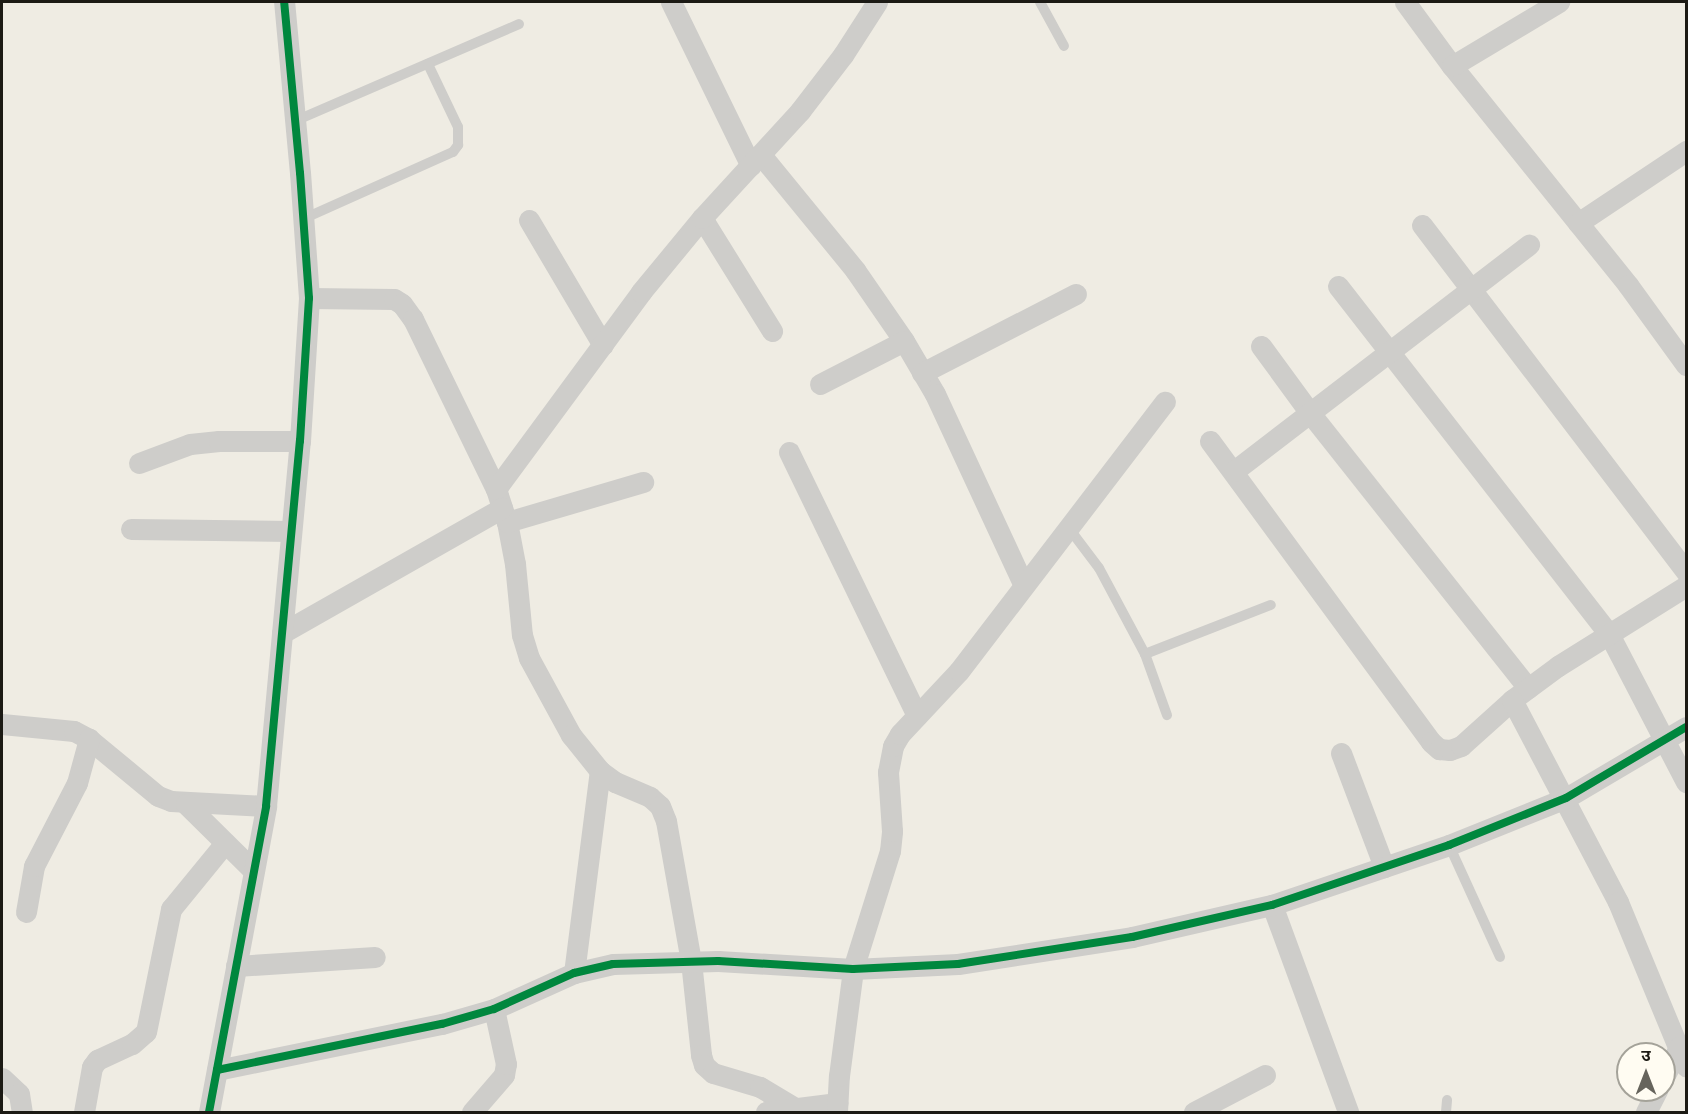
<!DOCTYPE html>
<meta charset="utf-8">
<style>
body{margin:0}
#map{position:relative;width:1688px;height:1114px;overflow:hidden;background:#efece3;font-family:Jost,"Noto Sans Devanagari",sans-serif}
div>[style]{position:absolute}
.service>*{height:10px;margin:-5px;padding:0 5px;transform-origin:5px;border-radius:5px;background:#cecdca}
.minor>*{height:21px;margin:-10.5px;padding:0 10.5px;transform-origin:10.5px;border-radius:10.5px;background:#cecdca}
.cycleway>*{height:8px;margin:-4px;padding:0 4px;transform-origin:4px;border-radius:4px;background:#00873e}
span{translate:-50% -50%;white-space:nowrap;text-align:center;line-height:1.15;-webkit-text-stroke:6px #fffcf2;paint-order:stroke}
.frame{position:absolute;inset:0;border:3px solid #1c1a14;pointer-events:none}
.north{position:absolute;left:1616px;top:1042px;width:60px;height:60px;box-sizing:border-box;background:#fffcf2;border:2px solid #a4a299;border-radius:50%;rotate:0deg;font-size:16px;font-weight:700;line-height:24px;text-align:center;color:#1c1a14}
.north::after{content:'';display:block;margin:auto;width:21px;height:27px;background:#66645c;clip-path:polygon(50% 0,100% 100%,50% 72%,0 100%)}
</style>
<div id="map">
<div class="service">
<div style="left:1040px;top:2px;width:50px;rotate:61.4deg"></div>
<div style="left:295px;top:121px;width:244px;rotate:-23.4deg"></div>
<div style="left:303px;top:219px;width:164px;rotate:-24.1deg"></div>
<div style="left:453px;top:152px;width:9px;rotate:-54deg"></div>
<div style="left:458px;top:145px;width:18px;rotate:-90deg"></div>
<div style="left:458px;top:127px;width:70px;rotate:-115.5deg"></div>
<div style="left:1068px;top:527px;width:51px;rotate:52.9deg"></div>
<div style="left:1099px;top:568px;width:98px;rotate:61.9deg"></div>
<div style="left:1145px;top:654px;width:65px;rotate:70.2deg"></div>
<div style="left:1145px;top:654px;width:135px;rotate:-21.3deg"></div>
<div style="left:1449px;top:845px;width:123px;rotate:65.5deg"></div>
<div style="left:1446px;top:1112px;width:12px;rotate:-85deg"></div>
</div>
<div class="minor">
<div style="left:671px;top:2px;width:182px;rotate:64deg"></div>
<div style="left:1405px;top:2px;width:79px;rotate:53.7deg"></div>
<div style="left:1452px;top:66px;width:281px;rotate:51.2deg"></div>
<div style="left:1628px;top:285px;width:99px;rotate:54.1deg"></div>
<div style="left:1452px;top:66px;width:125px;rotate:-30.9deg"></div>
<div style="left:761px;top:155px;width:149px;rotate:50.7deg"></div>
<div style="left:855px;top:270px;width:86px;rotate:55.4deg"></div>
<div style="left:904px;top:341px;width:61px;rotate:59.7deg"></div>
<div style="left:935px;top:394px;width:209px;rotate:65.1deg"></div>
<div style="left:702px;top:218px;width:133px;rotate:58.2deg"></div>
<div style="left:529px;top:220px;width:145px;rotate:59.4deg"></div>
<div style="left:1578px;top:223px;width:130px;rotate:-33.7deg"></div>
<div style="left:1422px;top:225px;width:436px;rotate:52.7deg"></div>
<div style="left:1338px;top:286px;width:441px;rotate:52.1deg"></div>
<div style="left:1609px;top:634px;width:167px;rotate:62.5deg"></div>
<div style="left:309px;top:298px;width:85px;rotate:0.7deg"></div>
<div style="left:394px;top:299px;width:9px;rotate:32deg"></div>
<div style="left:402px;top:304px;width:19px;rotate:54deg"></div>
<div style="left:413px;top:319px;width:189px;rotate:64deg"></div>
<div style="left:496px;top:489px;width:35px;rotate:72deg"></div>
<div style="left:507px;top:522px;width:43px;rotate:79.2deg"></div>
<div style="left:515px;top:564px;width:71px;rotate:84.4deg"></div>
<div style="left:522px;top:635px;width:24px;rotate:73deg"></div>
<div style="left:529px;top:658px;width:88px;rotate:61.4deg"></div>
<div style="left:571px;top:735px;width:46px;rotate:51.1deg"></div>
<div style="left:600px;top:771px;width:19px;rotate:36deg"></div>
<div style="left:615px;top:782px;width:38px;rotate:23deg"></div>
<div style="left:650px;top:797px;width:13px;rotate:42deg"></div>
<div style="left:660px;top:806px;width:16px;rotate:68deg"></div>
<div style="left:666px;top:821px;width:142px;rotate:79.9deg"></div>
<div style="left:691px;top:961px;width:95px;rotate:83.9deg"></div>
<div style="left:701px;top:1055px;width:10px;rotate:73deg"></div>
<div style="left:704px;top:1065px;width:12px;rotate:42deg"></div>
<div style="left:713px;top:1073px;width:49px;rotate:16.6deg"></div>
<div style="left:760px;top:1087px;width:39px;rotate:31deg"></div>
<div style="left:1261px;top:346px;width:83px;rotate:53.8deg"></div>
<div style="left:1310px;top:413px;width:351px;rotate:51.6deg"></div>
<div style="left:922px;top:373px;width:173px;rotate:-27.2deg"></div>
<div style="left:820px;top:384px;width:94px;rotate:-27.1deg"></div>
<div style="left:1210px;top:441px;width:373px;rotate:53.7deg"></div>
<div style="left:1431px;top:742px;width:11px;rotate:41deg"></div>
<div style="left:1439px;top:749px;width:11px;rotate:5deg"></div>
<div style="left:1450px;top:750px;width:12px;rotate:-20deg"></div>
<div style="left:1461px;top:746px;width:69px;rotate:-42deg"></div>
<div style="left:1512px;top:700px;width:57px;rotate:-36.5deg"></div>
<div style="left:1558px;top:666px;width:151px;rotate:-32deg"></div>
<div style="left:789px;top:452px;width:293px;rotate:64.1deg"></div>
<div style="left:139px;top:463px;width:54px;rotate:-20.4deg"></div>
<div style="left:190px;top:444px;width:29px;rotate:-6deg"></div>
<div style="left:219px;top:441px;width:81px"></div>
<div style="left:1234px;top:471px;width:372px;rotate:-37.5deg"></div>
<div style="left:496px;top:489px;width:245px;rotate:-53.6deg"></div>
<div style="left:641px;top:292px;width:96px;rotate:-50.5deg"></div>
<div style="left:702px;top:218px;width:145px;rotate:-47.5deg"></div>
<div style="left:800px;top:111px;width:71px;rotate:-52.5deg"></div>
<div style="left:843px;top:55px;width:63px;rotate:-57.3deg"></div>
<div style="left:507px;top:522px;width:142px;rotate:-16.4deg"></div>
<div style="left:131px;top:529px;width:160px;rotate:0.7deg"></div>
<div style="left:282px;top:633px;width:253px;rotate:-29.6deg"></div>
<div style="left:1512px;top:700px;width:228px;rotate:62.3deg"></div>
<div style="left:1618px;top:902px;width:178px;rotate:67.5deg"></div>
<div style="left:2px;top:724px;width:72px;rotate:5.6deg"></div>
<div style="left:74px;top:731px;width:17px;rotate:28deg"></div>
<div style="left:89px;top:739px;width:89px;rotate:39.6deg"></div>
<div style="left:158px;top:796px;width:14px;rotate:21deg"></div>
<div style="left:171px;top:801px;width:95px;rotate:3deg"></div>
<div style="left:1341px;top:753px;width:122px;rotate:69.3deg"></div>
<div style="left:186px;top:804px;width:95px;rotate:44.6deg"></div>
<div style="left:1272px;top:905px;width:221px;rotate:69.8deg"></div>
<div style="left:26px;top:912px;width:47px;rotate:-80.1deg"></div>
<div style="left:34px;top:866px;width:93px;rotate:-62.6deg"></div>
<div style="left:77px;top:783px;width:46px;rotate:-74.7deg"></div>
<div style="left:236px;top:966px;width:139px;rotate:-3.7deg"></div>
<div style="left:574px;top:973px;width:204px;rotate:-82.7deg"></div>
<div style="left:217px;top:1070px;width:230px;rotate:-11.6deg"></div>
<div style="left:442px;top:1024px;width:54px;rotate:-16.1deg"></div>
<div style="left:494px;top:1009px;width:88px;rotate:-24.2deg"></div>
<div style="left:574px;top:973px;width:40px;rotate:-13deg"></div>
<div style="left:613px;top:964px;width:105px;rotate:-1.6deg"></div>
<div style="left:718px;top:961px;width:135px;rotate:3.4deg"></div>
<div style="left:853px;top:969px;width:105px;rotate:-2.7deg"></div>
<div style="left:958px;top:964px;width:176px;rotate:-8.8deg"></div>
<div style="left:1132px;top:937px;width:144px;rotate:-12.9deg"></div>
<div style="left:1272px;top:905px;width:187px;rotate:-18.7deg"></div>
<div style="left:1449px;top:845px;width:126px;rotate:-21.9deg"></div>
<div style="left:1566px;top:798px;width:139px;rotate:-30.6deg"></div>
<div style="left:1664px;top:1077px;width:34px;rotate:-63deg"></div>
<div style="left:2px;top:1078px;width:23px;rotate:43deg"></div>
<div style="left:19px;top:1094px;width:18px;rotate:81deg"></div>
<div style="left:84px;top:1112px;width:46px;rotate:-79.9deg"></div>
<div style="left:92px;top:1067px;width:9px;rotate:-54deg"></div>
<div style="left:97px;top:1060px;width:38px;rotate:-25deg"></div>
<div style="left:132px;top:1044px;width:18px;rotate:-41deg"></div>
<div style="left:146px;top:1032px;width:126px;rotate:-78.5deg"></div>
<div style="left:171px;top:909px;width:85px;rotate:-50.7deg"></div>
<div style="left:209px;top:1112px;width:311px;rotate:-79.4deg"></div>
<div style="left:266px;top:806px;width:367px;rotate:-84.7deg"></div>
<div style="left:300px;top:441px;width:143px;rotate:-86.4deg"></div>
<div style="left:309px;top:298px;width:125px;rotate:-94.1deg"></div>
<div style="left:300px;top:173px;width:172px;rotate:-95.3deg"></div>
<div style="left:472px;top:1112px;width:49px;rotate:-49.1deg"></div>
<div style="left:504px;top:1075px;width:11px;rotate:-80deg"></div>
<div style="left:506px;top:1064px;width:56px;rotate:-102.3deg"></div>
<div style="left:766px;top:1112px;width:72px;rotate:-7.2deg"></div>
<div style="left:837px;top:1112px;width:36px;rotate:-87deg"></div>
<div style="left:839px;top:1076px;width:108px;rotate:-82.5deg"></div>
<div style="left:853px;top:969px;width:124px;rotate:-72.6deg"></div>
<div style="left:890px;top:851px;width:20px;rotate:-84deg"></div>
<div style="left:892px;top:831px;width:59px;rotate:-93.9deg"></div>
<div style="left:888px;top:772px;width:26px;rotate:-79deg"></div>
<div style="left:893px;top:746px;width:14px;rotate:-60deg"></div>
<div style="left:900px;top:734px;width:86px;rotate:-46.9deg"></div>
<div style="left:959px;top:671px;width:339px;rotate:-52.6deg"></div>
<div style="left:1194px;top:1112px;width:80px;rotate:-27.5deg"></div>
<div style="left:1646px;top:1112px;width:25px;rotate:-63deg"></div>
</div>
<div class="cycleway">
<div style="left:217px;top:1070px;width:230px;rotate:-11.6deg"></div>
<div style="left:442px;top:1024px;width:54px;rotate:-16.1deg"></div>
<div style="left:494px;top:1009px;width:88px;rotate:-24.2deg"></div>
<div style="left:574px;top:973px;width:40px;rotate:-13deg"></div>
<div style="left:613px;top:964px;width:105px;rotate:-1.6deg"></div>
<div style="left:718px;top:961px;width:135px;rotate:3.4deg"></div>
<div style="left:853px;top:969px;width:105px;rotate:-2.7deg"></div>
<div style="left:958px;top:964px;width:176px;rotate:-8.8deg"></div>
<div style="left:1132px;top:937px;width:144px;rotate:-12.9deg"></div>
<div style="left:1272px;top:905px;width:187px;rotate:-18.7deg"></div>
<div style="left:1449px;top:845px;width:126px;rotate:-21.9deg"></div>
<div style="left:1566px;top:798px;width:139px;rotate:-30.6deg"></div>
<div style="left:209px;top:1112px;width:311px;rotate:-79.4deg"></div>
<div style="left:266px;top:806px;width:367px;rotate:-84.7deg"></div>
<div style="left:300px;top:441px;width:143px;rotate:-86.4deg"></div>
<div style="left:309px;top:298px;width:125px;rotate:-94.1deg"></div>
<div style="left:300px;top:173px;width:172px;rotate:-95.3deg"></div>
</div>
<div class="frame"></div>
<div class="north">उ</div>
</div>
